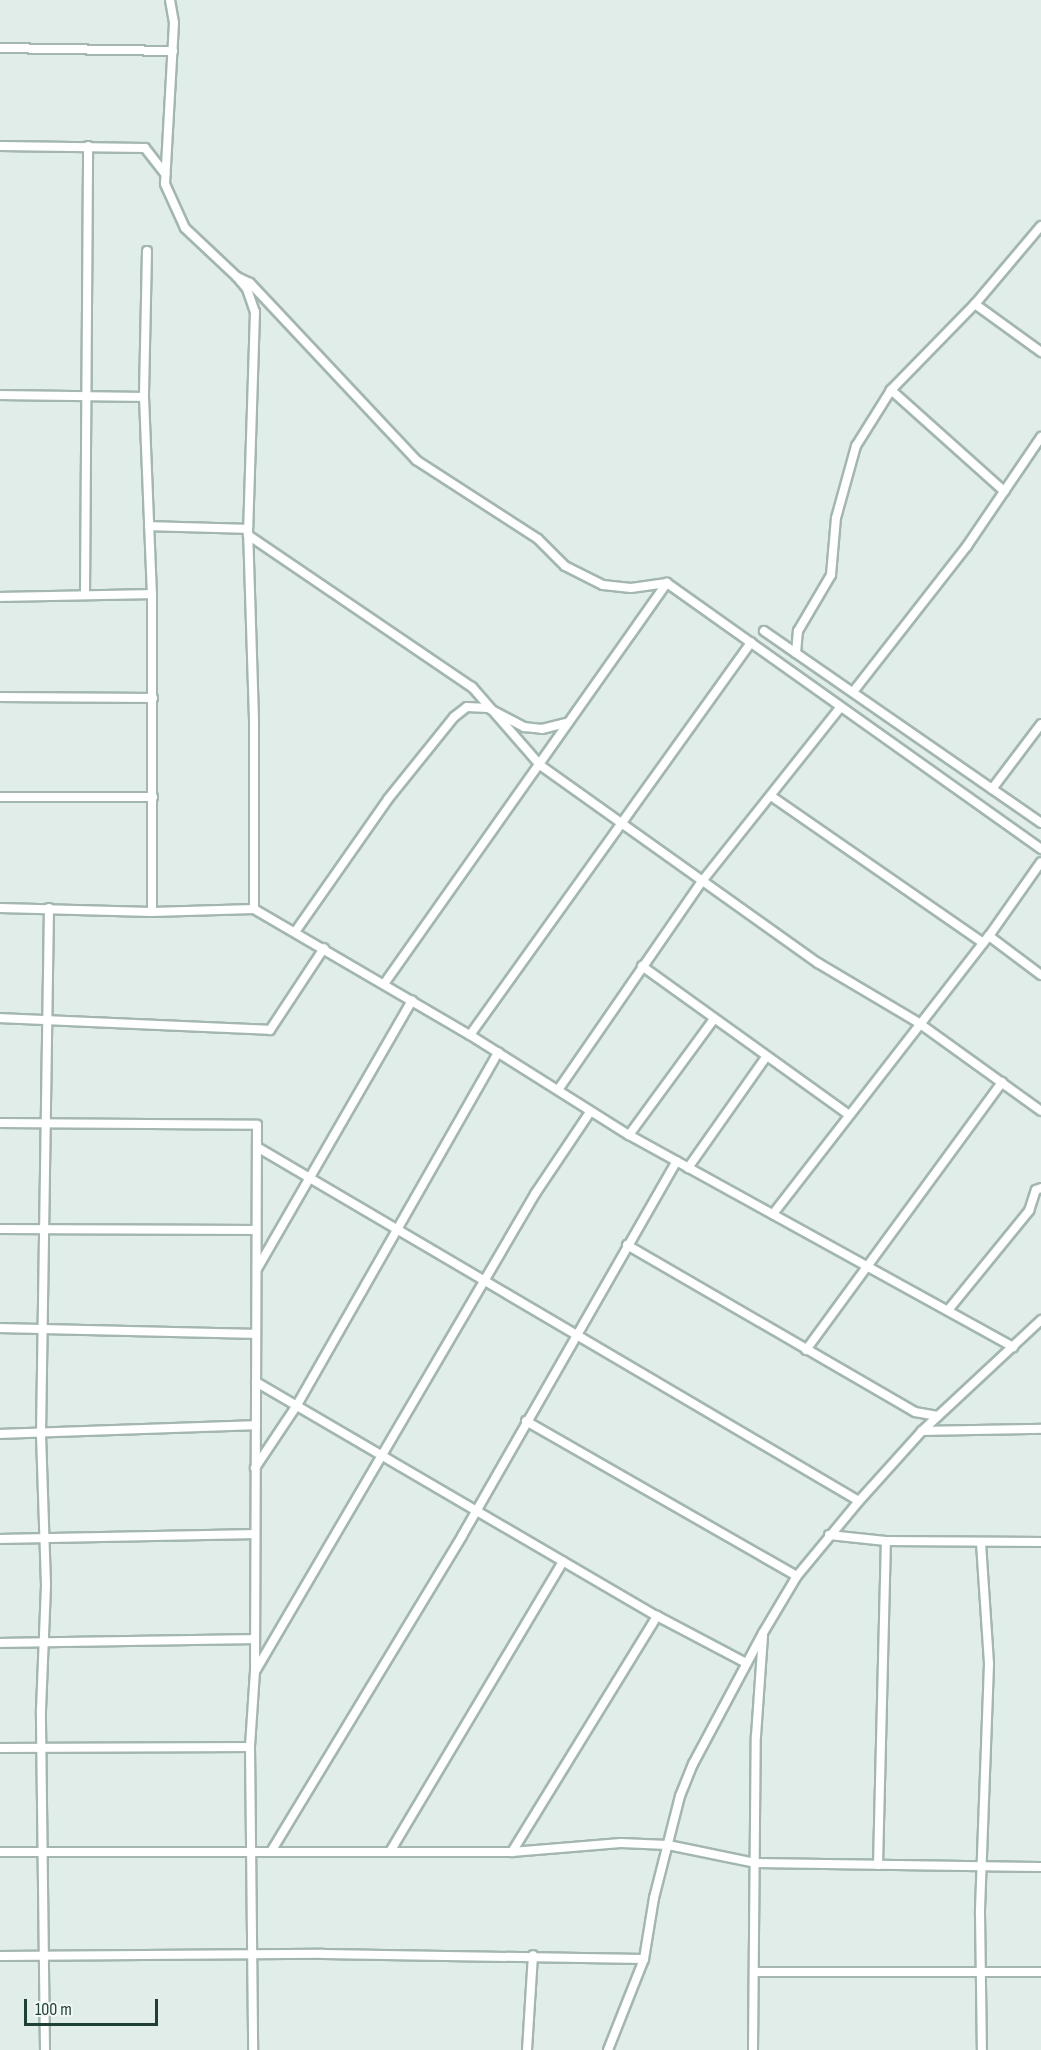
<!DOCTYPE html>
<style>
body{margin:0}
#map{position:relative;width:1041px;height:2050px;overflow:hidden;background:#e1ede8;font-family:"Sofia Sans Condensed",sans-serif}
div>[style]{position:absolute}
.roads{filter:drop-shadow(2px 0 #a3b6af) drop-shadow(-2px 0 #a3b6af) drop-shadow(0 2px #a3b6af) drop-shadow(0 -2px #a3b6af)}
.minor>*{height:8px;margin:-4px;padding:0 4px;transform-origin:4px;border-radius:4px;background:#fff}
span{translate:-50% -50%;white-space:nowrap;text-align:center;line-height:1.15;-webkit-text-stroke:6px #f2f9f5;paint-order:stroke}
.scale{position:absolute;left:24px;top:1999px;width:134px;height:27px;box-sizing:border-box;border:3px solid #1f4037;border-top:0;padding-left:8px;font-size:18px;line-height:21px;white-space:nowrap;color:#1f4037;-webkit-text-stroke:4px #f2f9f5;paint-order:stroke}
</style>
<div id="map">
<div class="roads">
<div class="minor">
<div style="left:170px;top:0;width:23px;rotate:80deg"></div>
<div style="left:174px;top:23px;width:161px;rotate:93.2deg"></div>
<div style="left:165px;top:184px;width:48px;rotate:65.6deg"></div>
<div style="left:185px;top:228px;width:71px;rotate:43.3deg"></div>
<div style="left:237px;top:277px;width:16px;rotate:50deg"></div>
<div style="left:247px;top:289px;width:24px;rotate:71deg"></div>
<div style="left:255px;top:312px;width:217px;rotate:91.8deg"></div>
<div style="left:248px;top:529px;width:193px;rotate:88.2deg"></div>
<div style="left:254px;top:722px;width:187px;rotate:90deg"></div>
<div style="left:0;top:48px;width:173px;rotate:1deg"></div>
<div style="left:0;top:146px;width:145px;rotate:0.8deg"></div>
<div style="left:145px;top:148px;width:33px;rotate:52deg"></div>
<div style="left:147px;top:251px;width:146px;rotate:91.2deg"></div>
<div style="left:144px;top:397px;width:197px;rotate:87.7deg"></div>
<div style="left:152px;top:594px;width:318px;rotate:90deg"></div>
<div style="left:237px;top:277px;width:14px;rotate:25deg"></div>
<div style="left:250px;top:283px;width:243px;rotate:46.8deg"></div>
<div style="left:416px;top:460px;width:145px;rotate:32.9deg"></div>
<div style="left:538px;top:539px;width:38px;rotate:45deg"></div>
<div style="left:565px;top:566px;width:42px;rotate:26.6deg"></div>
<div style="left:603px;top:585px;width:28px;rotate:6deg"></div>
<div style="left:631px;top:588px;width:36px;rotate:-8deg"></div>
<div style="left:667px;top:583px;width:459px;rotate:35.4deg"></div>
<div style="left:975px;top:304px;width:82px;rotate:36deg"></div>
<div style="left:891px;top:390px;width:152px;rotate:41.8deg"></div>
<div style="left:0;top:395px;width:144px;rotate:0.8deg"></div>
<div style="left:149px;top:526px;width:99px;rotate:1.7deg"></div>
<div style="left:248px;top:535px;width:271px;rotate:34.2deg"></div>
<div style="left:472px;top:687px;width:103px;rotate:48.9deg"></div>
<div style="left:540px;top:765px;width:341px;rotate:35.5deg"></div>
<div style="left:818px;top:963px;width:117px;rotate:30.7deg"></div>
<div style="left:919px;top:1023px;width:150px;rotate:35.8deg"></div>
<div style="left:85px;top:594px;width:448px;rotate:-89.6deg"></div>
<div style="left:0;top:597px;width:152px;rotate:-1.1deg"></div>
<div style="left:764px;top:631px;width:337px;rotate:34.7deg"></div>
<div style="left:796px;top:653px;width:22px;rotate:-85deg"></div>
<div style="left:798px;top:631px;width:65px;rotate:-59.5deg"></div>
<div style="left:831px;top:575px;width:57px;rotate:-85deg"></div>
<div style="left:836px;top:518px;width:75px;rotate:-74.5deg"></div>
<div style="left:856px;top:446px;width:66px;rotate:-58deg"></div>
<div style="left:891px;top:390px;width:120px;rotate:-45.7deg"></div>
<div style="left:975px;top:304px;width:102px;rotate:-49.8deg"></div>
<div style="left:853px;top:692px;width:185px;rotate:-52deg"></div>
<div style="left:967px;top:546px;width:132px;rotate:-55.8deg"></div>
<div style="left:0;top:697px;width:153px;rotate:0.4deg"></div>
<div style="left:992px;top:789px;width:81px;rotate:-53deg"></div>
<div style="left:771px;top:796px;width:258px;rotate:34.7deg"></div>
<div style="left:0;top:797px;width:153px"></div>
<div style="left:0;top:908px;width:152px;rotate:1.5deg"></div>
<div style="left:152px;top:912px;width:102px;rotate:-1.7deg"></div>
<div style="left:254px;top:909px;width:250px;rotate:30.3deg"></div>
<div style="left:470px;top:1035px;width:188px;rotate:32.2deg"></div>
<div style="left:629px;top:1135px;width:439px;rotate:28.9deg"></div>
<div style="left:295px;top:932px;width:162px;rotate:-55deg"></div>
<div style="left:388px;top:799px;width:105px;rotate:-51.2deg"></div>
<div style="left:454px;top:717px;width:16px;rotate:-38deg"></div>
<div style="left:467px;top:707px;width:21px;rotate:3deg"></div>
<div style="left:488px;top:708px;width:41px;rotate:27.8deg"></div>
<div style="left:524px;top:727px;width:18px;rotate:6deg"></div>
<div style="left:542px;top:729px;width:25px;rotate:-14deg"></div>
<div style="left:989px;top:936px;width:65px;rotate:36.9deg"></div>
<div style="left:642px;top:966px;width:255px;rotate:35.7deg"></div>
<div style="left:384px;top:984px;width:491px;rotate:-54.8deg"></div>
<div style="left:0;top:1018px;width:270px;rotate:2.5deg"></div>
<div style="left:270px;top:1030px;width:98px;rotate:-56.6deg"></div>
<div style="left:470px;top:1035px;width:483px;rotate:-54.4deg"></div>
<div style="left:558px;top:1090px;width:255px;rotate:-55.4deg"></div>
<div style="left:703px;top:880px;width:220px;rotate:-51.5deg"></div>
<div style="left:0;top:1123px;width:257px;rotate:0.4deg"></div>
<div style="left:257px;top:1125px;width:546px;rotate:90.21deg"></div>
<div style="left:255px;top:1671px;width:76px;rotate:93.8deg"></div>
<div style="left:250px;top:1747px;width:303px;rotate:89.4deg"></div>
<div style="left:629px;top:1135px;width:144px;rotate:-53.8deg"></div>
<div style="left:257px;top:1147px;width:698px;rotate:30.46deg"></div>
<div style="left:688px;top:1168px;width:136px;rotate:-54.9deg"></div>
<div style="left:773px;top:1214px;width:352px;rotate:-52.2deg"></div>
<div style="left:989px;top:936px;width:90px;rotate:-54.9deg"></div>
<div style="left:0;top:1229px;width:256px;rotate:0.2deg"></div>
<div style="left:627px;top:1245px;width:333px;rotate:30.1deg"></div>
<div style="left:915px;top:1412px;width:23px;rotate:10deg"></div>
<div style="left:257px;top:1269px;width:310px;rotate:-60deg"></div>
<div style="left:949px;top:1309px;width:127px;rotate:-50.8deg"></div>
<div style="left:1029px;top:1211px;width:22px;rotate:-72deg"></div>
<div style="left:1036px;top:1190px;width:5px;rotate:-22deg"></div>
<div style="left:0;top:1328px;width:256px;rotate:1.3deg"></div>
<div style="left:806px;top:1350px;width:332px;rotate:-53.8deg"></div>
<div style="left:256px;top:1382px;width:464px;rotate:30.3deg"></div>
<div style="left:657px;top:1616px;width:101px;rotate:27.8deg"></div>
<div style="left:526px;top:1421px;width:312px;rotate:29.8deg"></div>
<div style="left:922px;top:1431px;width:119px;rotate:-1deg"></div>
<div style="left:0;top:1434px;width:256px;rotate:-2deg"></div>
<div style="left:255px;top:1468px;width:76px;rotate:-56.3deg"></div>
<div style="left:297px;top:1405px;width:406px;rotate:-60.3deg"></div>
<div style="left:829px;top:1535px;width:57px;rotate:6deg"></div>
<div style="left:886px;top:1541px;width:155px;rotate:0.4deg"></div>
<div style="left:0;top:1539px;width:254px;rotate:-1.1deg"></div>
<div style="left:981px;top:1543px;width:121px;rotate:86.2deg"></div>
<div style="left:989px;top:1664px;width:249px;rotate:92.1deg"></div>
<div style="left:980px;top:1913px;width:137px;rotate:89.2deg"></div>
<div style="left:0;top:1643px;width:255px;rotate:-0.9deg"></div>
<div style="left:256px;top:1670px;width:552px;rotate:-59.62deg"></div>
<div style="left:535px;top:1194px;width:99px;rotate:-56.1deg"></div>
<div style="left:0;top:1748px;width:250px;rotate:-0.2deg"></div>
<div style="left:272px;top:1850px;width:367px;rotate:-58.8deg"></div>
<div style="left:462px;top:1536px;width:432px;rotate:-60.2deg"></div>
<div style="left:391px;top:1850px;width:336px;rotate:-59.2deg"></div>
<div style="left:0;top:1852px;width:512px"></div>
<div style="left:512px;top:1852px;width:109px;rotate:-4.7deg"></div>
<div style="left:621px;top:1843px;width:47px;rotate:2.4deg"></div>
<div style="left:668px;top:1845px;width:90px;rotate:11.6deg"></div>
<div style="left:756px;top:1863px;width:285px;rotate:0.8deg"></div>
<div style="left:512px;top:1852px;width:277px;rotate:-58.4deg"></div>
<div style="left:878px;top:1865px;width:324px;rotate:-88.6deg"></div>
<div style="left:0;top:1956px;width:323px;rotate:-0.4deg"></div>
<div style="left:323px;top:1954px;width:321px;rotate:0.9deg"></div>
<div style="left:755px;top:1972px;width:286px"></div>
<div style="left:45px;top:2050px;width:340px;rotate:-90.7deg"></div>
<div style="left:41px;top:1710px;width:125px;rotate:-87.7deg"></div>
<div style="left:46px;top:1585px;width:151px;rotate:-91.9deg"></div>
<div style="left:41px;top:1434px;width:526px;rotate:-89.13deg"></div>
<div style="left:527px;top:2050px;width:95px;rotate:-86.4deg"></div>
<div style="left:608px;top:2050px;width:98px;rotate:-68.4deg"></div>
<div style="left:644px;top:1959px;width:62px;rotate:-80.7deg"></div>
<div style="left:654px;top:1898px;width:105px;rotate:-75.7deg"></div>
<div style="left:680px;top:1796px;width:35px;rotate:-68deg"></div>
<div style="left:693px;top:1764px;width:149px;rotate:-61.9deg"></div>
<div style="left:763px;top:1633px;width:66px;rotate:-59.2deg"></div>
<div style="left:797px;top:1576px;width:97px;rotate:-50.4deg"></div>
<div style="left:859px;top:1501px;width:94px;rotate:-48deg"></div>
<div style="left:922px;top:1431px;width:163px;rotate:-43deg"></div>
<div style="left:753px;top:2050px;width:314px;rotate:-89.5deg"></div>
<div style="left:756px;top:1736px;width:101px;rotate:-86deg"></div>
</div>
</div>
<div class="scale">100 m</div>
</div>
